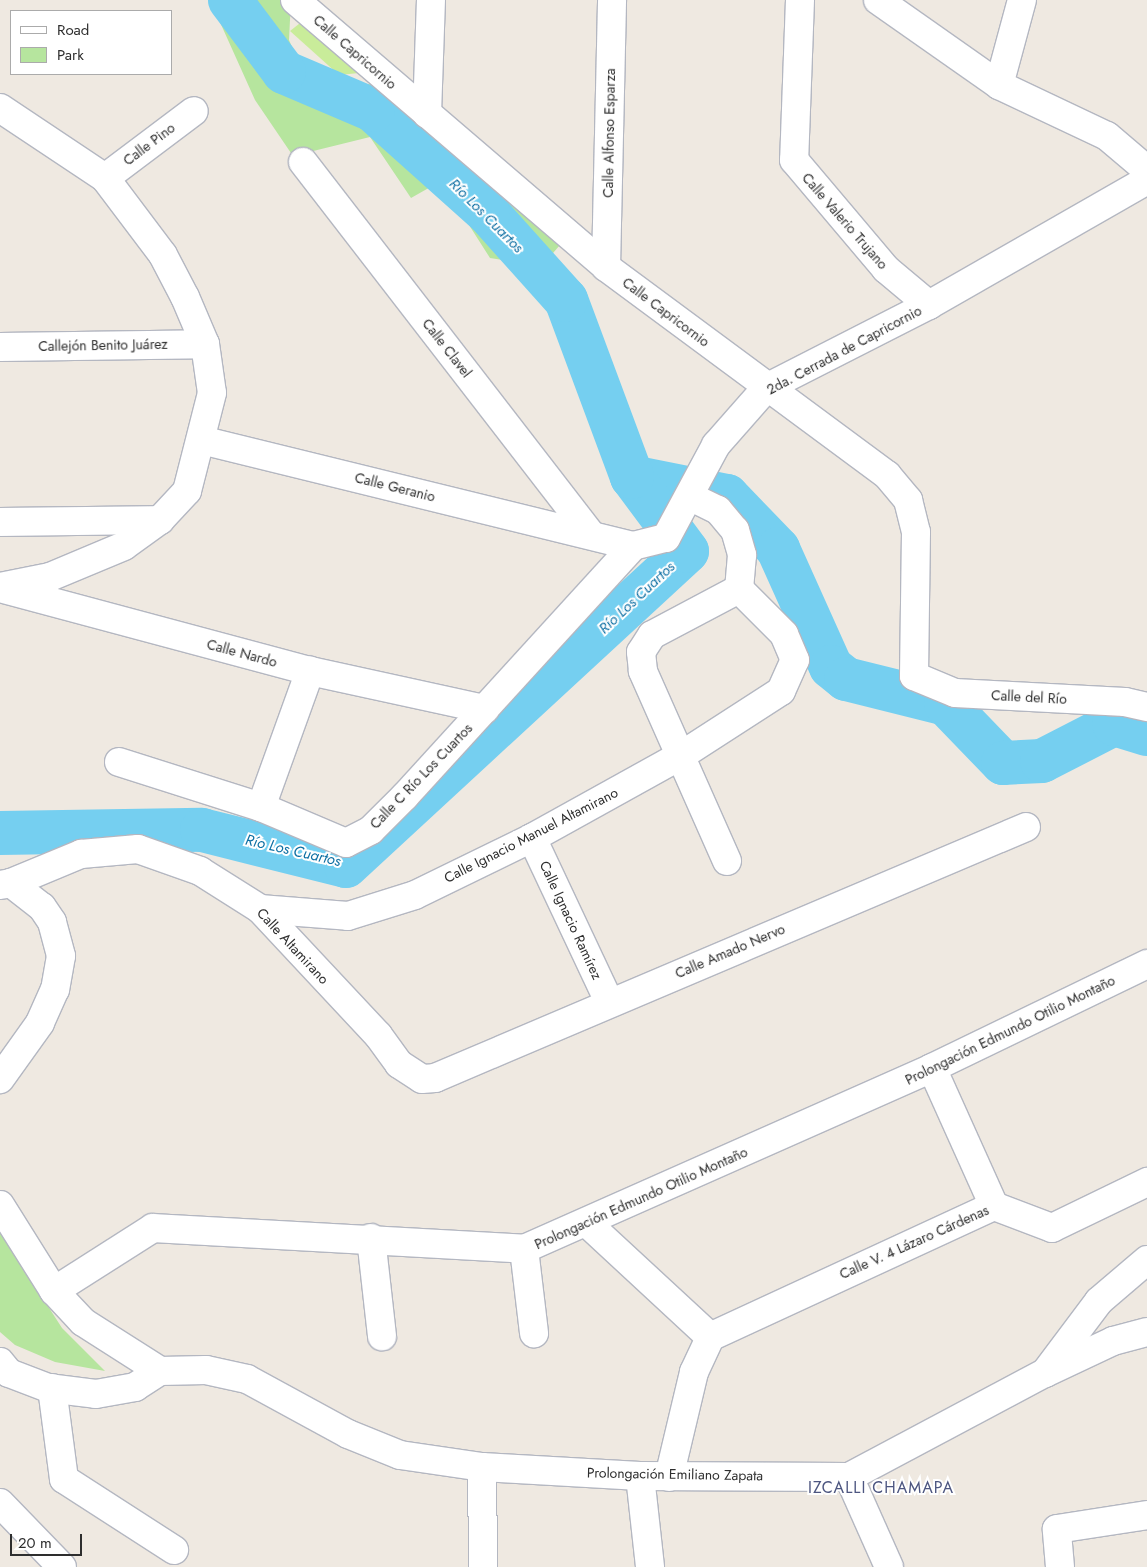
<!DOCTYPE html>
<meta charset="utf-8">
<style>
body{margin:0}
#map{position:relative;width:1147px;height:1567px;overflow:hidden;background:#efe9e1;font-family:Jost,sans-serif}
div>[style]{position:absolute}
.green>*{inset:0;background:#b6e59e}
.pitch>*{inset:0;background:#c9ec9a}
.river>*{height:44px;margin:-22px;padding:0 22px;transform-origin:22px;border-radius:22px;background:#75cff0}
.roads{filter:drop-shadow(1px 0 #b4b7c1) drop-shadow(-1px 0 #b4b7c1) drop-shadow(0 1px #b4b7c1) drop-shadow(0 -1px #b4b7c1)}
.street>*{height:28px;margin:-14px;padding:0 14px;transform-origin:14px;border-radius:14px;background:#fff}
.secondary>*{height:28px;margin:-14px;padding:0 14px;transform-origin:14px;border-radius:14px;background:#fff}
span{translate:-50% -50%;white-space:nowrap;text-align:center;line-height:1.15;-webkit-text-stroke:4px #fff;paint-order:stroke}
.street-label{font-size:14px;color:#2e2e2e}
.water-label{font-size:15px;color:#0d6fa3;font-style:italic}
.quarter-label{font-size:16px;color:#4d5680;letter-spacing:1px}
.legend{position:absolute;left:10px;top:10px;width:162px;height:65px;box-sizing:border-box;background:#fff;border:1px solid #ababab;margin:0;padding:6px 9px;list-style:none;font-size:15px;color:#2e2e2e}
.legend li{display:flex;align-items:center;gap:10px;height:25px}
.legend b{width:25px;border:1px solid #ababab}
.scale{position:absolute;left:10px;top:1534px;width:72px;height:22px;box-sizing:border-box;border:2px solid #2e2e2e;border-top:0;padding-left:6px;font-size:15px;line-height:18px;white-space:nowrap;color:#2e2e2e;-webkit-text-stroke:4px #fff;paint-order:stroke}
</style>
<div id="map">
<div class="green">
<div style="clip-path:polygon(210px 0,291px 0,289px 40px,297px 59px,312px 71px,326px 79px,384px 86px,566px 238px,528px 282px,509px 261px,490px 258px,441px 181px,411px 198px,370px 137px,293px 156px,255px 100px)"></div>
<div style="clip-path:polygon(0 1219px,24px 1269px,62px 1328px,105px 1371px,55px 1362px,15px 1345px,0 1332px)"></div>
</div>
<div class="pitch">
<div style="clip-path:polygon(309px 16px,359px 73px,339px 75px,290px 31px)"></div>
</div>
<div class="river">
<div style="left:632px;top:477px;width:97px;rotate:11.3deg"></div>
<div style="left:727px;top:496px;width:74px;rotate:46.1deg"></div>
<div style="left:778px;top:549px;width:129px;rotate:65.8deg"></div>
<div style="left:831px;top:667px;width:19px;rotate:39deg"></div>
<div style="left:846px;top:679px;width:103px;rotate:14deg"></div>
<div style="left:946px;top:704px;width:82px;rotate:46deg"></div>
<div style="left:1003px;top:763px;width:39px;rotate:-3deg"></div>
<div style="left:1042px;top:761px;width:81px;rotate:-27.2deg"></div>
<div style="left:1114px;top:724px;width:34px;rotate:17deg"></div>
<div style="left:0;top:833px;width:202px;rotate:-0.9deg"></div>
<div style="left:202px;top:830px;width:148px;rotate:14deg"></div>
<div style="left:346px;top:866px;width:464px;rotate:-42.7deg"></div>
<div style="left:687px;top:551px;width:92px;rotate:-126.6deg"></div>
<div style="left:632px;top:477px;width:189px;rotate:-110.4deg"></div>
<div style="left:566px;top:300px;width:117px;rotate:-131.9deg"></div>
<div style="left:488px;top:213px;width:154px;rotate:-138.2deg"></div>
<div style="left:373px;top:110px;width:97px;rotate:-156.9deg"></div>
<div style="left:284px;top:72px;width:90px;rotate:-126.9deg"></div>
</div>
<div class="roads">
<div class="street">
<div style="left:295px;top:0;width:410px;rotate:40.6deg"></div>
<div style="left:606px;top:267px;width:350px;rotate:36.5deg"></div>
<div style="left:887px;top:475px;width:33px;rotate:50deg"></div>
<div style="left:908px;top:500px;width:33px;rotate:76deg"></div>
<div style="left:916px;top:532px;width:144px;rotate:90.8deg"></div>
<div style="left:914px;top:676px;width:44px;rotate:22.5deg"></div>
<div style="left:955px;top:693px;width:170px;rotate:3deg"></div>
<div style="left:1125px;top:702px;width:23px;rotate:13deg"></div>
<div style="left:800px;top:0;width:160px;rotate:92.1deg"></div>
<div style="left:794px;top:160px;width:143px;rotate:49.8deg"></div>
<div style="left:886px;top:269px;width:56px;rotate:39.9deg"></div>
<div style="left:878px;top:0;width:148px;rotate:35.1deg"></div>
<div style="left:999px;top:85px;width:119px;rotate:25.3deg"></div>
<div style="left:1107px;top:136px;width:52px;rotate:40.4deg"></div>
<div style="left:999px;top:85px;width:88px;rotate:-74.9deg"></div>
<div style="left:427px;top:114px;width:114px;rotate:-88deg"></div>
<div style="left:303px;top:162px;width:470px;rotate:52.3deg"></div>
<div style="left:105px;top:178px;width:111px;rotate:-37deg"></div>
<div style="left:606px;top:267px;width:267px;rotate:-88.7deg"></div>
<div style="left:0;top:347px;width:205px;rotate:-0.8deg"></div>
<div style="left:691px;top:497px;width:30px;rotate:26deg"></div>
<div style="left:718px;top:510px;width:26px;rotate:50deg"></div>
<div style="left:735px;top:530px;width:26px;rotate:74deg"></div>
<div style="left:742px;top:555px;width:34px;rotate:95deg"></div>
<div style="left:0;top:522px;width:160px;rotate:-0.7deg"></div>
<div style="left:0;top:588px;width:321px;rotate:15deg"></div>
<div style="left:310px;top:671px;width:179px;rotate:12.3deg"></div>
<div style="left:119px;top:762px;width:149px;rotate:17.6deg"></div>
<div style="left:261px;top:807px;width:92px;rotate:23deg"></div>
<div style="left:346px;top:843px;width:28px;rotate:-27deg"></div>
<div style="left:371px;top:830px;width:48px;rotate:-45deg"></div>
<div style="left:405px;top:796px;width:338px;rotate:-47.6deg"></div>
<div style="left:261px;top:807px;width:145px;rotate:-70.2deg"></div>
<div style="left:532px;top:838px;width:181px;rotate:64.8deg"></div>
<div style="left:727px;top:861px;width:208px;rotate:-113.9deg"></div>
<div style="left:643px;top:671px;width:19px;rotate:-96deg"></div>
<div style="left:641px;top:652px;width:20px;rotate:-57deg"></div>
<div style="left:652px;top:635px;width:98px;rotate:-27.9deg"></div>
<div style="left:11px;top:883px;width:76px;rotate:-22.5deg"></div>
<div style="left:81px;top:854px;width:57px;rotate:-5deg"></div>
<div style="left:138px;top:849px;width:66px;rotate:19.5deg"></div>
<div style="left:200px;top:871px;width:71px;rotate:32.3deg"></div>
<div style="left:260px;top:909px;width:173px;rotate:46.9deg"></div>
<div style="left:378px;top:1035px;width:36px;rotate:54deg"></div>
<div style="left:399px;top:1064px;width:27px;rotate:33deg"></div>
<div style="left:422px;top:1079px;width:13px;rotate:-4deg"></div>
<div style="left:435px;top:1078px;width:642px;rotate:-23.01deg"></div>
<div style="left:260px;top:909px;width:88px;rotate:4.5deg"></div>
<div style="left:348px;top:916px;width:70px;rotate:-17.4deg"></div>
<div style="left:415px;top:895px;width:130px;rotate:-26deg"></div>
<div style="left:532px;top:838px;width:171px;rotate:-29deg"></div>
<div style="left:682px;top:755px;width:118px;rotate:-32.9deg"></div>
<div style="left:781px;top:691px;width:34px;rotate:-66deg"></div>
<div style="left:795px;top:660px;width:28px;rotate:-113deg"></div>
<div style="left:784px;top:634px;width:64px;rotate:-135deg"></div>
<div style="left:932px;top:1068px;width:151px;rotate:65.8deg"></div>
<div style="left:587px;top:1223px;width:168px;rotate:42.8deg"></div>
<div style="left:371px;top:1238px;width:99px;rotate:83.6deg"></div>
<div style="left:524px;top:1249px;width:85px;rotate:83.2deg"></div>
<div style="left:54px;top:1291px;width:117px;rotate:-32.5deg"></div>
<div style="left:153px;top:1228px;width:372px;rotate:3.2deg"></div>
<div style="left:524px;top:1249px;width:446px;rotate:-23.9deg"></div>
<div style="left:932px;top:1068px;width:239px;rotate:-25.8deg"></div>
<div style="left:710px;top:1337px;width:313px;rotate:-24.8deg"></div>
<div style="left:994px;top:1206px;width:62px;rotate:20.8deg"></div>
<div style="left:1052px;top:1228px;width:106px;rotate:-25.8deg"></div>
<div style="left:1045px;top:1373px;width:90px;rotate:-53.1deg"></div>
<div style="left:1099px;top:1301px;width:63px;rotate:-40.5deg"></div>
<div style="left:52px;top:1388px;width:92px;rotate:82.5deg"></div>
<div style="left:64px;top:1479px;width:131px;rotate:32.8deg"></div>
<div style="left:482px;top:1467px;width:100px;rotate:89.4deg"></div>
<div style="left:640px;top:1476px;width:92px;rotate:83.7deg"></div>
<div style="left:669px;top:1477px;width:108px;rotate:-76.6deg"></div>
<div style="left:694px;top:1372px;width:38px;rotate:-65deg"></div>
<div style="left:0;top:1503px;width:89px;rotate:45.9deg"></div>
<div style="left:1060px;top:1567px;width:38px;rotate:-95deg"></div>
<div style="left:1057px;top:1529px;width:91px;rotate:-8.8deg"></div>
</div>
<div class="secondary">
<div style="left:0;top:108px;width:126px;rotate:33.7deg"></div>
<div style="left:105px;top:178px;width:96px;rotate:53deg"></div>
<div style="left:163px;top:255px;width:47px;rotate:62.4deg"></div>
<div style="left:185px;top:297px;width:51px;rotate:66.9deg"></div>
<div style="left:205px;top:344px;width:49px;rotate:81.9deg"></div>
<div style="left:212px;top:393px;width:101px;rotate:104.3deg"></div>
<div style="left:187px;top:491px;width:40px;rotate:133deg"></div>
<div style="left:160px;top:520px;width:44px;rotate:144.2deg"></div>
<div style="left:124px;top:546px;width:80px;rotate:157.3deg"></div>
<div style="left:50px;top:577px;width:51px;rotate:168.7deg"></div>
<div style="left:201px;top:440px;width:445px;rotate:13.8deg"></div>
<div style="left:633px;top:546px;width:34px;rotate:-14deg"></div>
<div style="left:666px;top:538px;width:106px;rotate:-61.7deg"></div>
<div style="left:716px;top:445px;width:76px;rotate:-48.7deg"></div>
<div style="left:766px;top:388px;width:183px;rotate:-27deg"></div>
<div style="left:929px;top:305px;width:251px;rotate:-29.8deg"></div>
<div style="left:0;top:885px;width:11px;rotate:-10deg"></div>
<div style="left:11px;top:883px;width:39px;rotate:38deg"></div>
<div style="left:42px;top:907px;width:18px;rotate:56deg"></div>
<div style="left:52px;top:922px;width:35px;rotate:75deg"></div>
<div style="left:61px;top:956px;width:34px;rotate:100deg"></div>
<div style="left:55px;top:989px;width:37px;rotate:114deg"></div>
<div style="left:40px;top:1023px;width:69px;rotate:125.5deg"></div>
<div style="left:0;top:1205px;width:102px;rotate:57.9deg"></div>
<div style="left:54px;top:1291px;width:42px;rotate:46.9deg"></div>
<div style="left:83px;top:1322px;width:91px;rotate:32.5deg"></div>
<div style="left:0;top:1362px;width:14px;rotate:51deg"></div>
<div style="left:9px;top:1373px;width:42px;rotate:21deg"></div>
<div style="left:48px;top:1388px;width:48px;rotate:7.1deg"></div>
<div style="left:96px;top:1394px;width:40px;rotate:-10deg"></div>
<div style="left:135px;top:1387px;width:30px;rotate:-33deg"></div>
<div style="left:160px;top:1371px;width:46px;rotate:-1.2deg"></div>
<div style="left:206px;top:1370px;width:42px;rotate:12.4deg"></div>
<div style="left:247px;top:1379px;width:115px;rotate:28.6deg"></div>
<div style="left:348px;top:1434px;width:56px;rotate:22deg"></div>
<div style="left:400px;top:1455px;width:83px;rotate:8.3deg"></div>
<div style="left:482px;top:1467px;width:158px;rotate:3.3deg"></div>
<div style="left:640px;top:1476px;width:209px;rotate:0.3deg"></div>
<div style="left:849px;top:1477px;width:222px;rotate:-28deg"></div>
<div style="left:1045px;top:1373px;width:75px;rotate:-25.2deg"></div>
<div style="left:1113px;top:1341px;width:35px;rotate:-15deg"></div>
<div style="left:849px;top:1477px;width:98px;rotate:66deg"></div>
</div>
</div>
<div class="street-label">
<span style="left:355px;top:52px;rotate:41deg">Calle Capricornio</span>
<span style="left:609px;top:133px;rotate:-89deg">Calle Alfonso Esparza</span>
<span style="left:149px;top:144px;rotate:-37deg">Calle Pino</span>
<span style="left:845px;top:221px;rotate:49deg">Calle Valerio Trujano</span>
<span style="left:666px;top:312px;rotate:37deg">Calle Capricornio</span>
<span style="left:103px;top:345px;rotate:-1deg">Callejón Benito Juárez</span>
<span style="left:447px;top:348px;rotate:52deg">Calle Clavel</span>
<span style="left:844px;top:350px;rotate:-28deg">2da. Cerrada de Capricornio</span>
<span style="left:395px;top:487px;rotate:14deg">Calle Geranio</span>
<span style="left:242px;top:653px;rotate:15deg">Calle Nardo</span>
<span style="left:1029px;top:697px;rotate:3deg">Calle del Río</span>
<span style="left:421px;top:776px;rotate:-46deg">Calle C Río Los Cuartos</span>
<span style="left:531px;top:835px;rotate:-27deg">Calle Ignacio Manuel Altamirano</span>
<span style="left:571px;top:920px;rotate:65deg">Calle Ignacio Ramírez</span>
<span style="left:293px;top:946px;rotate:47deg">Calle Altamirano</span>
<span style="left:730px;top:951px;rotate:-23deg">Calle Amado Nervo</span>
<span style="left:1010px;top:1030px;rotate:-26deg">Prolongación Edmundo Otilio Montaño</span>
<span style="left:641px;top:1198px;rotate:-24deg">Prolongación Edmundo Otilio Montaño</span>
<span style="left:914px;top:1242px;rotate:-24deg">Calle V. 4 Lázaro Cárdenas</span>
<span style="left:675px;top:1474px;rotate:1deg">Prolongación Emiliano Zapata</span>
</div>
<div class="water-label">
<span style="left:486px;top:216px;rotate:45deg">Río Los Cuartos</span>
<span style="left:637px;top:598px;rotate:-43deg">Río Los Cuartos</span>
<span style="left:293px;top:851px;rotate:13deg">Río Los Cuartos</span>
</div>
<div class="quarter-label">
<span style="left:881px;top:1488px">IZCALLI CHAMAPA</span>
</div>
<ul class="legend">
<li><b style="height:6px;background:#fff"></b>Road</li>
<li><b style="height:14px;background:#b6e59e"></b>Park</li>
</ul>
<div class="scale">20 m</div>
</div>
